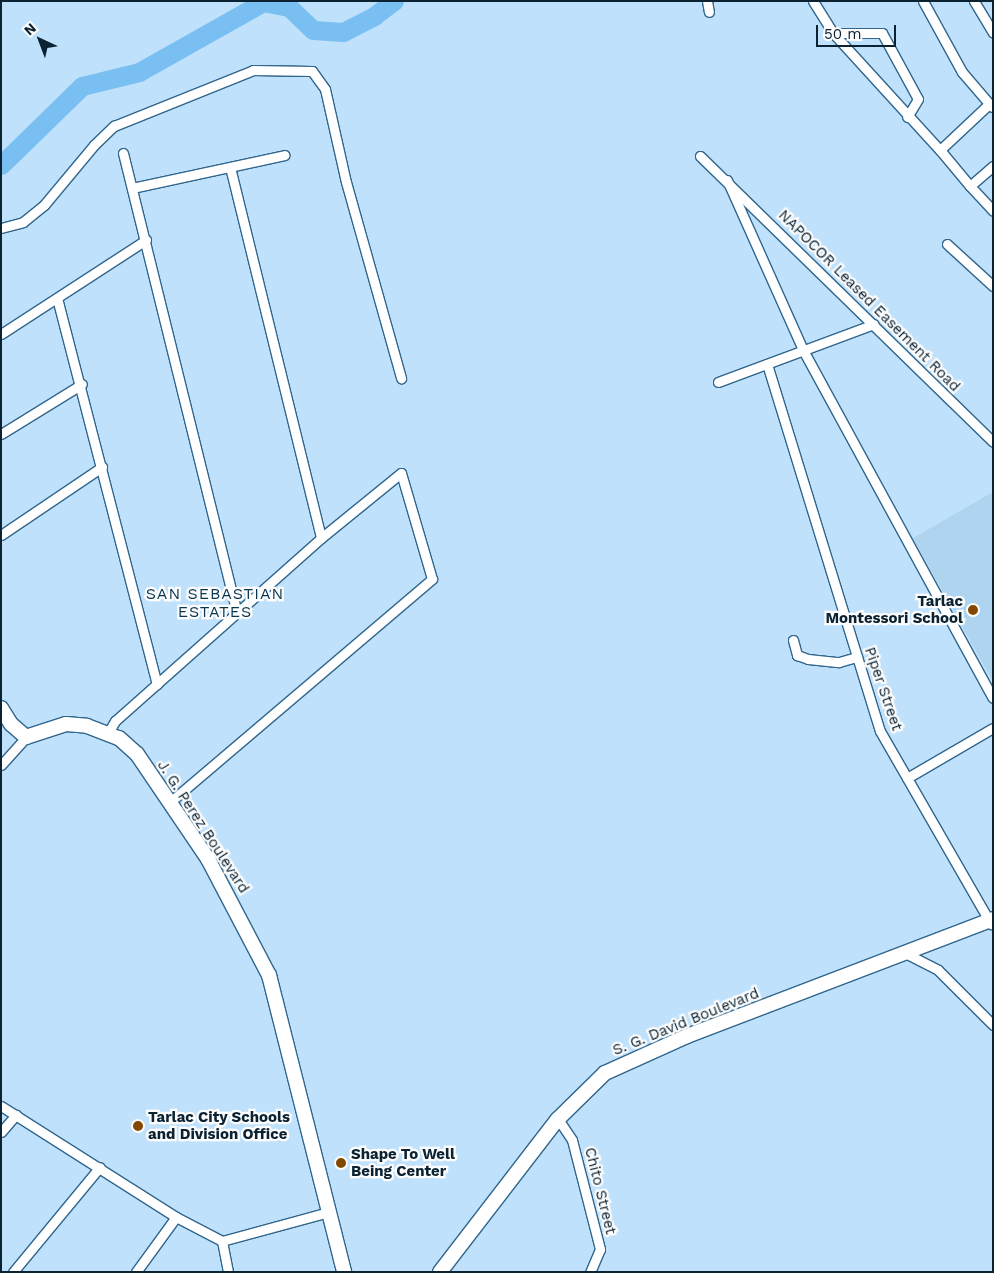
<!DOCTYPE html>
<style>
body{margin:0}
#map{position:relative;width:994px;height:1273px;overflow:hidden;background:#c0e1fc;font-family:"Work Sans",sans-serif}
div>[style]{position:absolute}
.built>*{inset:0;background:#afd4f0}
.river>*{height:19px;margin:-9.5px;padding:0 9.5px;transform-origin:9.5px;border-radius:9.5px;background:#7abff1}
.roads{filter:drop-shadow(1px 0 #30668d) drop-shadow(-1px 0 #30668d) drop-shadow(0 1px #30668d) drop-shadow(0 -1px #30668d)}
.street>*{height:9px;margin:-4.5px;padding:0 4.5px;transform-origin:4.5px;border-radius:4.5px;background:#fff}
.secondary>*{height:14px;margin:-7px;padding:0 7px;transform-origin:7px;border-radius:7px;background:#fff}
.dots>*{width:14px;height:14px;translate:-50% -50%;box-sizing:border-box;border:2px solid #fdfdfd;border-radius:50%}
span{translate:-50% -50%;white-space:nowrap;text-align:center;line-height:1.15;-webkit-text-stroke:4.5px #fdfdfd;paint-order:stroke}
.street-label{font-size:15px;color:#0a2232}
.poi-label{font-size:15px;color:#0a2232;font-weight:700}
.right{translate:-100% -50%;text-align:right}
.left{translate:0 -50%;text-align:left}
.neighbourhood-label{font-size:16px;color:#083550;letter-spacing:1px}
.frame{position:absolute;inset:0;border:2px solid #0a2232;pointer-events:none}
.north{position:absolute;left:15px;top:15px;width:50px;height:50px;-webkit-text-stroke:4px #fdfdfd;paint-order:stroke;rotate:317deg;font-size:14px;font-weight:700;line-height:20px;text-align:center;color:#0a2232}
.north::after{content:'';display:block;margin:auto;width:18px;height:22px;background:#0a2232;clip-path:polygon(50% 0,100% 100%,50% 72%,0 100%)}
.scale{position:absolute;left:816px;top:25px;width:80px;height:22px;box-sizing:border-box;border:2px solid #0a2232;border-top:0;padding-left:6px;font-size:15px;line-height:18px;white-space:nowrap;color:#0a2232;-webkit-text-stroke:4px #fdfdfd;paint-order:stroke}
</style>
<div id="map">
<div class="built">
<div style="clip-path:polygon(993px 492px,993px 682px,913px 538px)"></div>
</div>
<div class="river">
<div style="left:1px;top:165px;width:113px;rotate:-44.3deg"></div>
<div style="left:82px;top:86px;width:59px;rotate:-13.8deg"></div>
<div style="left:139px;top:72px;width:142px;rotate:-29.4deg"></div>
<div style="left:263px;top:2px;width:26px;rotate:11deg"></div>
<div style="left:289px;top:7px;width:33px;rotate:44deg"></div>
<div style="left:313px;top:30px;width:30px;rotate:4deg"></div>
<div style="left:343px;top:32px;width:35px;rotate:-27deg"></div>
<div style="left:374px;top:16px;width:25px;rotate:-37deg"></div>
</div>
<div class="roads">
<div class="street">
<div style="left:707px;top:1px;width:11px;rotate:80deg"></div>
<div style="left:813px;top:1px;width:38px;rotate:58deg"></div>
<div style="left:833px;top:33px;width:159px;rotate:47.6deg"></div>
<div style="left:940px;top:150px;width:67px;rotate:-43.2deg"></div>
<div style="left:923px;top:1px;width:81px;rotate:61.2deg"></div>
<div style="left:962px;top:72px;width:46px;rotate:49.4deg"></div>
<div style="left:974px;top:1px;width:37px;rotate:59deg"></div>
<div style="left:833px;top:33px;width:49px"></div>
<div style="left:882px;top:33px;width:75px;rotate:61.4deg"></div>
<div style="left:918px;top:99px;width:21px;rotate:121deg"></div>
<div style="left:940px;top:150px;width:47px;rotate:50.2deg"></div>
<div style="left:123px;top:153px;width:473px;rotate:76.1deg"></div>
<div style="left:700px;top:156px;width:409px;rotate:44.3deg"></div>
<div style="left:993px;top:166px;width:30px;rotate:139deg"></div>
<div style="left:970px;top:186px;width:34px;rotate:47deg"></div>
<div style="left:230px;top:167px;width:382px;rotate:76.2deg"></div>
<div style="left:727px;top:180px;width:186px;rotate:65.9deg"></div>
<div style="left:803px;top:350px;width:396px;rotate:61.4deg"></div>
<div style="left:132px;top:188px;width:156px;rotate:-12.2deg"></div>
<div style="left:1px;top:228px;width:23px;rotate:-15deg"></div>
<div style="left:23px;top:222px;width:27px;rotate:-39deg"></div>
<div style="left:44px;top:205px;width:78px;rotate:-50.2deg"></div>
<div style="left:94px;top:145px;width:28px;rotate:-44deg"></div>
<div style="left:114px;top:126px;width:150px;rotate:-21.9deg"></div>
<div style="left:253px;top:70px;width:59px;rotate:1deg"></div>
<div style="left:312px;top:71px;width:22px;rotate:54deg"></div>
<div style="left:325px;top:89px;width:95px;rotate:77.3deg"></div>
<div style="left:346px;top:182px;width:204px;rotate:74.3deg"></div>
<div style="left:947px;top:244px;width:62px;rotate:42.4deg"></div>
<div style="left:57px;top:298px;width:399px;rotate:75.5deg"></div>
<div style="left:1px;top:334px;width:173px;rotate:-33deg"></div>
<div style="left:767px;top:364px;width:384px;rotate:72.9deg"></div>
<div style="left:880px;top:731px;width:223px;rotate:60.1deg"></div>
<div style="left:718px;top:382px;width:166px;rotate:-20.4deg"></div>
<div style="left:1px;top:434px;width:95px;rotate:-31.7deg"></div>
<div style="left:1px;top:535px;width:122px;rotate:-34deg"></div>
<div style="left:793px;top:640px;width:16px;rotate:75deg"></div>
<div style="left:797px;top:655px;width:12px;rotate:20deg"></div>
<div style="left:808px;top:659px;width:31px;rotate:6deg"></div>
<div style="left:839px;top:662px;width:19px;rotate:-16deg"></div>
<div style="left:108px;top:733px;width:14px;rotate:-60deg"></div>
<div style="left:115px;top:721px;width:276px;rotate:-41.6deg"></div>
<div style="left:321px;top:538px;width:103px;rotate:-39.1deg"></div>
<div style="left:401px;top:473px;width:110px;rotate:73.7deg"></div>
<div style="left:432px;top:579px;width:344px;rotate:139.6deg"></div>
<div style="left:1px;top:765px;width:38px;rotate:-48deg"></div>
<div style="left:907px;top:778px;width:99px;rotate:-30.2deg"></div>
<div style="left:905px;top:953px;width:37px;rotate:27deg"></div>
<div style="left:938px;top:970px;width:78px;rotate:45deg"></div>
<div style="left:1px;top:1106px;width:207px;rotate:32.4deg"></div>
<div style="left:176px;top:1217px;width:52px;rotate:27.6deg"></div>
<div style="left:222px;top:1241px;width:32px;rotate:79deg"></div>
<div style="left:558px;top:1119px;width:25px;rotate:56deg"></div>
<div style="left:572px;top:1140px;width:113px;rotate:75.6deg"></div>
<div style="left:600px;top:1249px;width:25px;rotate:113deg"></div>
<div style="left:1px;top:1132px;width:23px;rotate:-49deg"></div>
<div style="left:222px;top:1241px;width:111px;rotate:-15.2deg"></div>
<div style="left:13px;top:1272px;width:136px;rotate:-50.4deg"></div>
<div style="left:136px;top:1272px;width:68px;rotate:-54deg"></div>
</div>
<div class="secondary">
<div style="left:1px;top:708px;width:19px;rotate:58deg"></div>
<div style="left:11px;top:724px;width:20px;rotate:41deg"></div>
<div style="left:26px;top:737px;width:42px;rotate:-18deg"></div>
<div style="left:66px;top:724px;width:21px;rotate:5deg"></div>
<div style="left:87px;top:726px;width:34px;rotate:21deg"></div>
<div style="left:119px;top:738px;width:24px;rotate:42deg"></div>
<div style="left:137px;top:754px;width:127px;rotate:55.9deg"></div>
<div style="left:208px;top:859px;width:131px;rotate:62.3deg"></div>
<div style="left:269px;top:975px;width:306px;rotate:75.8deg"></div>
<div style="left:440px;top:1272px;width:193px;rotate:-52.4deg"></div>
<div style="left:558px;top:1119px;width:66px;rotate:-44.4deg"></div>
<div style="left:605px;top:1073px;width:90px;rotate:-24.3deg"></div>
<div style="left:687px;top:1036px;width:328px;rotate:-20.9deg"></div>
</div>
</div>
<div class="dots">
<div style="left:973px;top:610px;background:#834800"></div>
<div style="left:138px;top:1126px;background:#834800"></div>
<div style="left:341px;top:1163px;background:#834800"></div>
</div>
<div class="street-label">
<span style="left:869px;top:301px;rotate:45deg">NAPOCOR Leased Easement Road</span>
<span style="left:883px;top:689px;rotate:71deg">Piper Street</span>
<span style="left:203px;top:827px;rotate:57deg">J. G. Perez Boulevard</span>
<span style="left:686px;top:1022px;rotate:-22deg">S. G. David Boulevard</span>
<span style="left:600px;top:1191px;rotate:76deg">Chito Street</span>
</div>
<div class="poi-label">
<span class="right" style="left:963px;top:610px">Tarlac<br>Montessori School</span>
<span class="left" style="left:148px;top:1126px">Tarlac City Schools<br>and Division Office</span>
<span class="left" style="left:351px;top:1163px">Shape To Well<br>Being Center</span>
</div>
<div class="neighbourhood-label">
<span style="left:215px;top:603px">SAN SEBASTIAN<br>ESTATES</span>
</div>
<div class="frame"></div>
<div class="north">N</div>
<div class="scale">50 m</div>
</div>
